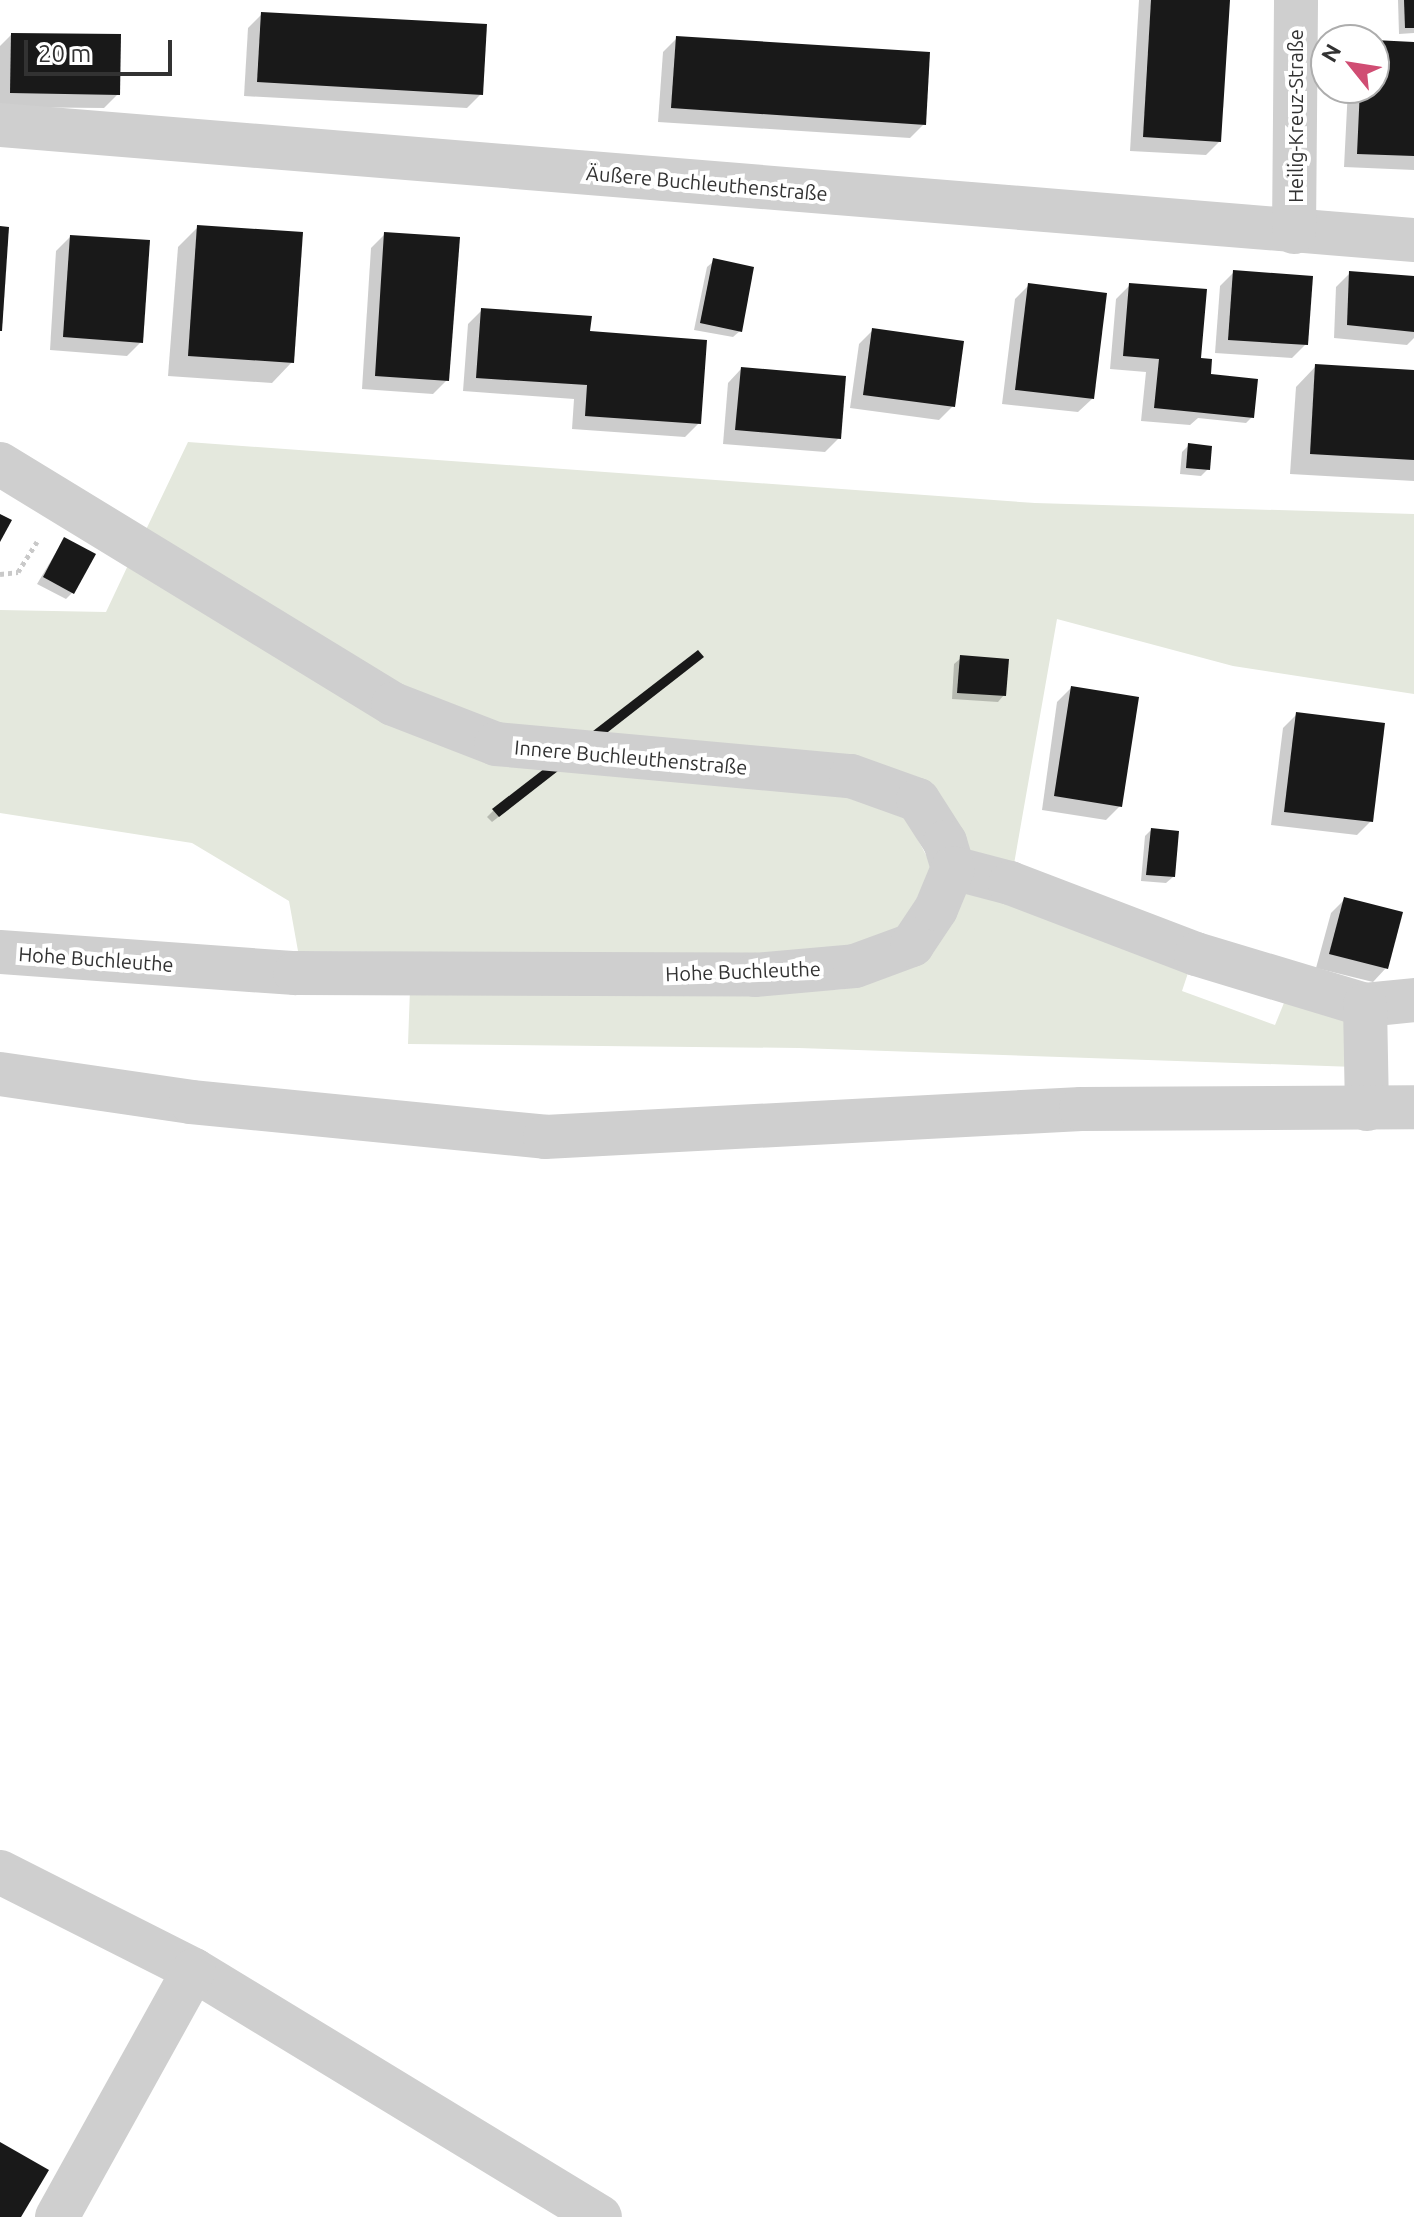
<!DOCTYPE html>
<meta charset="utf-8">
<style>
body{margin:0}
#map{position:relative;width:1414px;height:2217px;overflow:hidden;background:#fff;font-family:Ubuntu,sans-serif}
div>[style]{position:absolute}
.green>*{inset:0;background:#e4e8dd}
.shadow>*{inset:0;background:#0003}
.building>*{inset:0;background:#191919}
.path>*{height:5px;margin-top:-2.5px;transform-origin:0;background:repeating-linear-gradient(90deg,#c9c9c9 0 4px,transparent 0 8px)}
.minor>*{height:44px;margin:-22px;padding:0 22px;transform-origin:22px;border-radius:22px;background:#cfcfcf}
span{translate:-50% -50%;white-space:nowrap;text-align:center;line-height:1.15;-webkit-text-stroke:8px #fff;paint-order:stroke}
.street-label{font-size:20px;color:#323232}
.north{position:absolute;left:1310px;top:24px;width:80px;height:80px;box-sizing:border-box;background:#fff;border:2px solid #adadad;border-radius:50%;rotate:300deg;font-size:22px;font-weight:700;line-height:32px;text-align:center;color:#323232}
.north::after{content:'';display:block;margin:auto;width:28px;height:36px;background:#d04d73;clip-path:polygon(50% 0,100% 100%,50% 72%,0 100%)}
.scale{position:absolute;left:24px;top:40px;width:148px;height:36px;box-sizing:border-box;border:4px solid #323232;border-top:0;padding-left:10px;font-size:24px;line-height:28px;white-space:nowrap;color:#323232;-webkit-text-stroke:6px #fff;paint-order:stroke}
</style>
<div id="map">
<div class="green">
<div style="clip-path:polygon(188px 442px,1035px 503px,1414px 514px,1414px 694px,1233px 666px,1057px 619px,1014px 864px,968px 854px,964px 835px,932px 783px,851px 756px,499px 729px,402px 697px,142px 538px)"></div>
<div style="clip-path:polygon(130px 561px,388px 715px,856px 790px,905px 816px,932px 866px,902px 930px,850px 951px,750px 956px,298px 951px,289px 901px,192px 843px,0 813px,0 610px,106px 612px)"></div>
<div style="clip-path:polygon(966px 887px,1192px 961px,1182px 991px,1275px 1025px,1288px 993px,1354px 1012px,1355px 1067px,799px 1048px,408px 1044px,410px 989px,755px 994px,845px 989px,922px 956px)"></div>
</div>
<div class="shadow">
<div style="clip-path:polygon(1139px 0,1228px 0,1220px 141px,1206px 155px,1130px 151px)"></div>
<div style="clip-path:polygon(1398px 0,1414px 0,1414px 33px,1399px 34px)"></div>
<div style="clip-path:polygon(262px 14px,481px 94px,467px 108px,244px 96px,248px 28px)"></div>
<div style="clip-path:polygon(11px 35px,118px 94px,104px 108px,0 107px,0 46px)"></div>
<div style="clip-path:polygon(677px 38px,924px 124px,910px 138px,658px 122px,663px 52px)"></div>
<div style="clip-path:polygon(1374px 42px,1414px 44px,1414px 170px,1344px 167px,1348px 88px,1374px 88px)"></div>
<div style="clip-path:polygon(198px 227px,292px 362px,272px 383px,168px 376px,178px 247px)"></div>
<div style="clip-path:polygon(385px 234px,447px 380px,433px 394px,362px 389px,371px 248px)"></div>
<div style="clip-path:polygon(70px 237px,141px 342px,127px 356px,50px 350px,56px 251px)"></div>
<div style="clip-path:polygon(714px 261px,740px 331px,733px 337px,694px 330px,707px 267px)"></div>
<div style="clip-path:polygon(1234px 272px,1306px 344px,1292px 358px,1215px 353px,1220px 286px)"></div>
<div style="clip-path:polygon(1350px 273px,1414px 278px,1414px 338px,1407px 345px,1334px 338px,1336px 287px)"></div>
<div style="clip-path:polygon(1029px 285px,1092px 399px,1078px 412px,1002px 404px,1015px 299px)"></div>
<div style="clip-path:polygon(1130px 285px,1198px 360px,1207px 381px,1252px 417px,1246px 423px,1198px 418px,1190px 425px,1141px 421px,1146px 372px,1110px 369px,1116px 299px)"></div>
<div style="clip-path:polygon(482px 310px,588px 333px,699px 423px,685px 437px,572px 429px,574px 399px,463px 391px,468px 324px)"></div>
<div style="clip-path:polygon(873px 330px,953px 406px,939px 420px,850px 408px,859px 344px)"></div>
<div style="clip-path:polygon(1316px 366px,1414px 372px,1414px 481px,1290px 474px,1296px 387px)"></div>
<div style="clip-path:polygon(741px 369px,839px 438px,825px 452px,723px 444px,728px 383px)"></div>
<div style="clip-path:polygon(1189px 445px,1208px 469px,1201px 476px,1180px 474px,1182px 452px)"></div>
<div style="clip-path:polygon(64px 539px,73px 592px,66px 599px,37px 584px)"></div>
<div style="clip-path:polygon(961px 658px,1004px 695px,998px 702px,952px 699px,954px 664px)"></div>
<div style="clip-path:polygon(695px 664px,492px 822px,487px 817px,494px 810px)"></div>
<div style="clip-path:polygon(1071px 688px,1120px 806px,1106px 820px,1042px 810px,1057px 702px)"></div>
<div style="clip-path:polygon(1297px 714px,1371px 821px,1357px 835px,1271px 825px,1283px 728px)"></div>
<div style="clip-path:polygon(1151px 830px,1173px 877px,1166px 883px,1141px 881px,1145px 836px)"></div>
<div style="clip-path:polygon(1345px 899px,1386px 968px,1373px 982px,1316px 968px,1331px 913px)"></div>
</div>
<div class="building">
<div style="clip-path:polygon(1151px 0,1230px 0,1221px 142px,1143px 137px)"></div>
<div style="clip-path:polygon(1404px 0,1414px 0,1414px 28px,1405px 28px)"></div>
<div style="clip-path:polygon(261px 12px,487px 24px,483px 95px,257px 82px)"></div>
<div style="clip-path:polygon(11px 33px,121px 34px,120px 95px,10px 93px)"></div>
<div style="clip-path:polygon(676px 36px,930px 52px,926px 125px,671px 108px)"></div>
<div style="clip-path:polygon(1374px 40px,1414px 42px,1414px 156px,1357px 154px,1360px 88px,1374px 88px)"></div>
<div style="clip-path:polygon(197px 225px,303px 232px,294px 363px,188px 356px)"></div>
<div style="clip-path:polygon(0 226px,9px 227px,2px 331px,0 331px)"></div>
<div style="clip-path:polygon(384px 232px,460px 237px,449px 381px,375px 376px)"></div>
<div style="clip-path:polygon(70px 235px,150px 240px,143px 343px,63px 337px)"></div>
<div style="clip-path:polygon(713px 258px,754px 267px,742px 332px,700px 323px)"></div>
<div style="clip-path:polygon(1233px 270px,1313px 276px,1308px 345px,1228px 340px)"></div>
<div style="clip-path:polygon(1349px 271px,1414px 276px,1414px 332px,1347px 325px)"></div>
<div style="clip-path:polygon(1028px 283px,1107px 293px,1094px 399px,1015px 390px)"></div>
<div style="clip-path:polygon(1129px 283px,1207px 289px,1201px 358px,1212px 359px,1211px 374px,1258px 379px,1254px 418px,1154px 408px,1159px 359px,1123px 356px)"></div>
<div style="clip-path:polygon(481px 308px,592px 316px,590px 331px,707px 340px,701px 424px,585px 416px,587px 385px,476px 378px)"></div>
<div style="clip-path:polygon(872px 328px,964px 341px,955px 407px,863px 395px)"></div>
<div style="clip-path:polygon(1315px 364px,1414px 370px,1414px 460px,1310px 454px)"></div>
<div style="clip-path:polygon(741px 367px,846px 376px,841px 439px,735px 430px)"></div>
<div style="clip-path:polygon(1188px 443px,1212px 446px,1210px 470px,1186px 468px)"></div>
<div style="clip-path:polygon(0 514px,12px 520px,0 542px)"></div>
<div style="clip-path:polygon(64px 537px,96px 554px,74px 594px,43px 577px)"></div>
<div style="clip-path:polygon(698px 650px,704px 657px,499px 817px,492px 809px)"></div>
<div style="clip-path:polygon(960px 655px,1009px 659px,1006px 696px,957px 693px)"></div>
<div style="clip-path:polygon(1071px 686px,1139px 697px,1122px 807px,1054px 796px)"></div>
<div style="clip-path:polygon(1296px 712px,1385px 723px,1373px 822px,1284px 812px)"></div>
<div style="clip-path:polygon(1151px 828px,1179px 831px,1175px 877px,1146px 875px)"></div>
<div style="clip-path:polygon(1344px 897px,1403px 912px,1388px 969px,1329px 954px)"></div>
<div style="clip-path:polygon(0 2142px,49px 2170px,21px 2217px,0 2217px)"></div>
</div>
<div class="path">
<div style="left:0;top:574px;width:18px;rotate:-6deg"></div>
<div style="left:18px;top:572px;width:36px;rotate:-58deg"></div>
</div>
<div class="minor">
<div style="left:0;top:125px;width:1419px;rotate:4.65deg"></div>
<div style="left:1294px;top:232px;width:232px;rotate:-89.5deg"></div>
<div style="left:0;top:464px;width:460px;rotate:31.4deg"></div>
<div style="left:393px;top:704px;width:110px;rotate:21.2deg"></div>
<div style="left:496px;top:744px;width:356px;rotate:5.2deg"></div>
<div style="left:851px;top:776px;width:71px;rotate:19.7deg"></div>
<div style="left:918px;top:800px;width:50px;rotate:57.3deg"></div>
<div style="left:945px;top:842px;width:27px;rotate:73deg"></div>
<div style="left:953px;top:868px;width:59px;rotate:14.7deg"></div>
<div style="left:1010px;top:883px;width:199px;rotate:20.9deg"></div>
<div style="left:1196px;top:954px;width:177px;rotate:16.8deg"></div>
<div style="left:1365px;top:1005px;width:49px;rotate:-5.8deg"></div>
<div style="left:0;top:952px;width:296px;rotate:4.1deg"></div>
<div style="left:295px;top:973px;width:460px;rotate:0.2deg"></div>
<div style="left:755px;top:975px;width:100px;rotate:-5.1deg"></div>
<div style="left:855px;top:966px;width:61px;rotate:-20.2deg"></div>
<div style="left:912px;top:945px;width:43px;rotate:-56.3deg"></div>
<div style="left:936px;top:909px;width:44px;rotate:-67.5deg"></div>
<div style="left:1365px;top:1005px;width:104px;rotate:88.9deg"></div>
<div style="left:0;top:1074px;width:193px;rotate:8.3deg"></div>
<div style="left:191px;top:1102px;width:356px;rotate:5.6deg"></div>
<div style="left:545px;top:1137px;width:537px;rotate:-2.99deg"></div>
<div style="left:1081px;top:1109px;width:333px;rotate:-0.3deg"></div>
<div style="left:0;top:1872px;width:217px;rotate:26.8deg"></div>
<div style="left:194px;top:1970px;width:475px;rotate:31.3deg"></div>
<div style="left:57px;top:2217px;width:282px;rotate:-61deg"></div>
</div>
<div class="street-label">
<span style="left:1295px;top:116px;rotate:-90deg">Heilig-Kreuz-Straße</span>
<span style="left:707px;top:183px;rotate:5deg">Äußere Buchleuthenstraße</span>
<span style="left:631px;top:757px;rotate:5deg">Innere Buchleuthenstraße</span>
<span style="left:96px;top:959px;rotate:4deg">Hohe Buchleuthe</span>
<span style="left:743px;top:971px;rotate:-2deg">Hohe Buchleuthe</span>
</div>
<div class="north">N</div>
<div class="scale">20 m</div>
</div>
